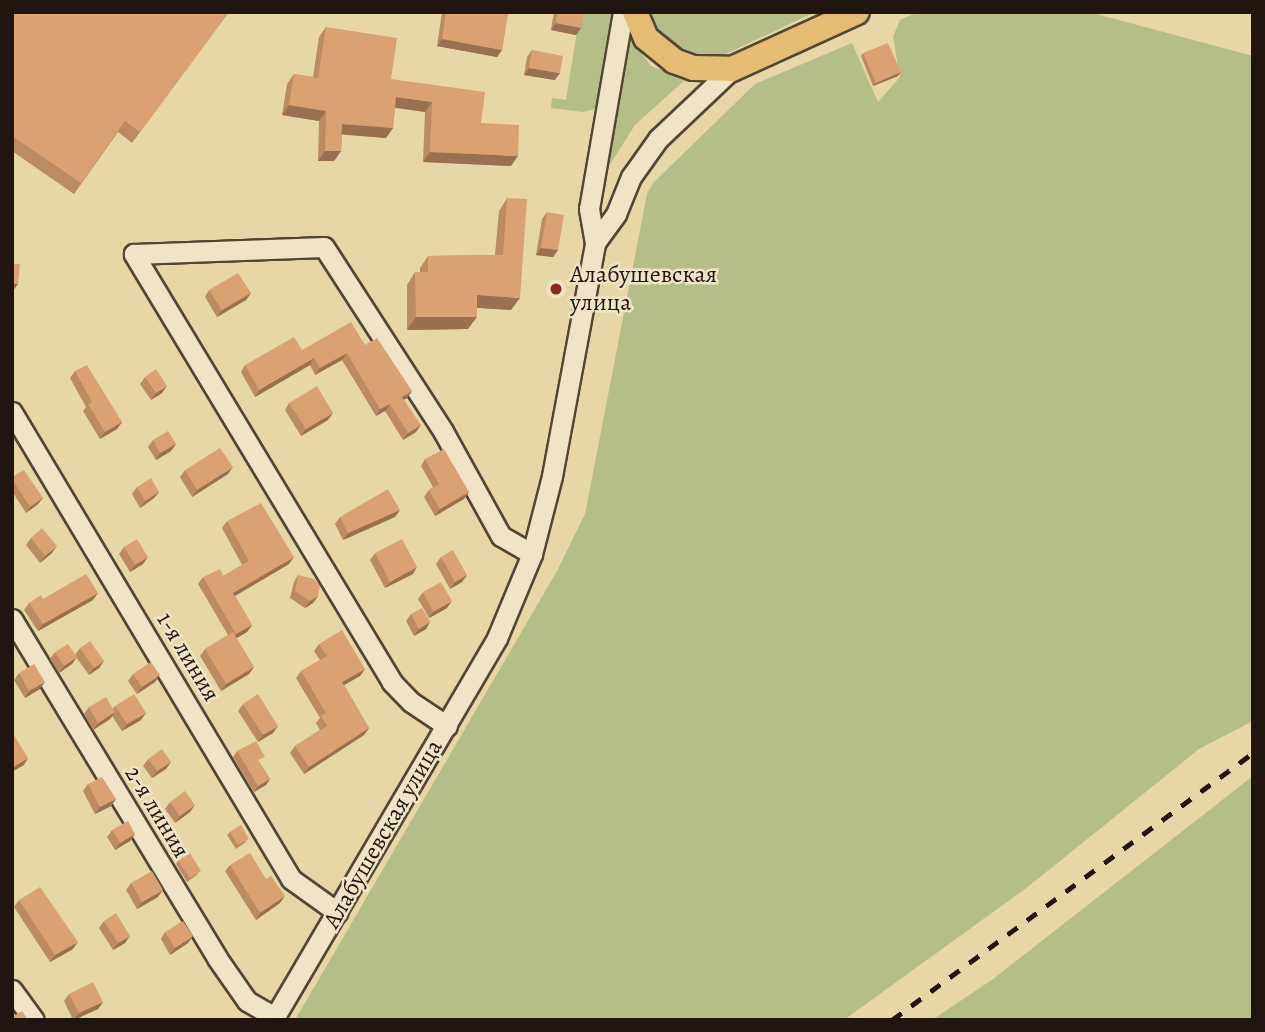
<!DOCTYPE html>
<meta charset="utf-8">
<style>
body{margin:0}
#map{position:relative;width:1265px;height:1032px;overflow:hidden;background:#e7d7a7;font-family:Alegreya,serif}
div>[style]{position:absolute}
.green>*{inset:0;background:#b5be87}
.roads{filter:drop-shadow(2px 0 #524635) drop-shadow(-2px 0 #524635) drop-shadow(0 2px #524635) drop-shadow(0 -2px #524635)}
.minor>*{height:19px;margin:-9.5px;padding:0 9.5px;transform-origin:9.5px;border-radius:9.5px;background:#efe5c6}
.major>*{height:24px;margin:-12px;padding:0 12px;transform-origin:12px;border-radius:12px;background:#e4bc74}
.rail>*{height:5px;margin-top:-2.5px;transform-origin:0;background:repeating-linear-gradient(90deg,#20150f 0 12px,transparent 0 24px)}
.wall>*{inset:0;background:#bb8b63}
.shaded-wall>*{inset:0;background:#997150}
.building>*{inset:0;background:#daa273}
.dots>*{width:19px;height:19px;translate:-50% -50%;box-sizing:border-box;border:4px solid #efe5c6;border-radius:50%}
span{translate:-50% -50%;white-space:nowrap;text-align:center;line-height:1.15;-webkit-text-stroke:5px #efe5c6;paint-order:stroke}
.poi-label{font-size:24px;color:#20150f}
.left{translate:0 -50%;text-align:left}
.street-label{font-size:24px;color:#20150f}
.frame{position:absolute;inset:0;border:14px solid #20150f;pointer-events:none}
</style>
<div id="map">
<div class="green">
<div style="clip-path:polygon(580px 12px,614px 12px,598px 108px,583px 112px,551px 108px,552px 98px,566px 100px)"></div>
<div style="clip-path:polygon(646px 12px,815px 12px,713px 60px,698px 60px,662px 43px)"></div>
<div style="clip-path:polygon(918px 12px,1089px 12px,1253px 56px,1253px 721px,1199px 749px,1029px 886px,844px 1020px,295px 1020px,557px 571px,585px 514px,647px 194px,653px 183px,755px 84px,852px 43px,878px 102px,900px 77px,893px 37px,900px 20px)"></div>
<div style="clip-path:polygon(625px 32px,651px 66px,686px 79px,635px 125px,602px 177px)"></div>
<div style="clip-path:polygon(1253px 776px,1253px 1020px,932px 1020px,993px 979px)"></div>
</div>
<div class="roads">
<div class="minor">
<div style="left:595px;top:243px;width:36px;rotate:-54deg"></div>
<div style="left:616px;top:214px;width:40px;rotate:-68deg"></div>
<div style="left:631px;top:177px;width:47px;rotate:-54.6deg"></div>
<div style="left:658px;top:139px;width:102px;rotate:-43.4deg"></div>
<div style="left:12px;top:412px;width:544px;rotate:59.14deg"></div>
<div style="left:291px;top:879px;width:57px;rotate:35.7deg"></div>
<div style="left:12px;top:619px;width:396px;rotate:58.8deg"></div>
<div style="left:217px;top:958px;width:52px;rotate:55.1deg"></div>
<div style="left:247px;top:1001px;width:32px;rotate:30deg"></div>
<div style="left:447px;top:726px;width:43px;rotate:-146.3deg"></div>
<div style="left:411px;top:702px;width:28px;rotate:-134deg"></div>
<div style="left:392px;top:682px;width:500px;rotate:-121.1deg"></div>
<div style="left:134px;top:254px;width:190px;rotate:-2.1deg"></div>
<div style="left:324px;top:247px;width:219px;rotate:57.1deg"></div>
<div style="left:443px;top:431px;width:120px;rotate:61.1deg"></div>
<div style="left:501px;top:536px;width:36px;rotate:30deg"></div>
<div style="left:12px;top:990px;width:37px;rotate:54deg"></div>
<div style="left:273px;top:1020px;width:443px;rotate:-59.6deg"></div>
<div style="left:497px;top:638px;width:91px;rotate:-67.4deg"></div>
<div style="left:532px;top:554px;width:81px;rotate:-75.6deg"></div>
<div style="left:552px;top:476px;width:237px;rotate:-79.5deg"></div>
<div style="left:595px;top:243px;width:35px;rotate:-100deg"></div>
<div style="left:589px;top:209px;width:200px;rotate:-80.2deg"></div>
</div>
<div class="major">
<div style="left:635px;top:12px;width:28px;rotate:67deg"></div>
<div style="left:646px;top:38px;width:36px;rotate:39deg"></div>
<div style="left:674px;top:61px;width:20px;rotate:20deg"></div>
<div style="left:693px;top:68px;width:39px;rotate:1deg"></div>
<div style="left:732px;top:69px;width:137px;rotate:-24.5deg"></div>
</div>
</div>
<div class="rail">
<div style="left:892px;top:1020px;width:449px;rotate:-36.5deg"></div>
</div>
<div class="wall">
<div style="clip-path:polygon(12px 12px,229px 12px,132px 143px,118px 132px,74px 194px,12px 151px)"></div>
<div style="clip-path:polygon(442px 12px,508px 12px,502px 50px,497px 57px,437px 46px)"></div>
<div style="clip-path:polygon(554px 12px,584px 12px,581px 28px,576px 35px,551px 30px)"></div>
<div style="clip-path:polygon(326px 27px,391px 79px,481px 123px,511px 166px,423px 162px,425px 112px,395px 107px,393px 128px,386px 138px,342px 134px,341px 151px,334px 161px,318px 161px,319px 121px,282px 115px,287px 84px,294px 74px,313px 77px,319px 37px)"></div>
<div style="clip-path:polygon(532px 50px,555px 80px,524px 75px,527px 57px)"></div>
<div style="clip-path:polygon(863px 53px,898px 76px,873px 86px,861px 56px)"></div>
<div style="clip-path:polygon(507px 198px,511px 310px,477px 308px,468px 329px,407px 330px,407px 285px,415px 272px,420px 272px,420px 268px,428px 256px,495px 255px,499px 211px)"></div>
<div style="clip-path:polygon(547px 212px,558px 250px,553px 257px,536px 255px,542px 219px)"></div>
<div style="clip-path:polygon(209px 290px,251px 293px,246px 300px,217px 317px,205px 297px)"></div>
<div style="clip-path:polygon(365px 345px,412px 391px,407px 398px,404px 400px,416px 432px,403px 440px,385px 411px,376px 416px,342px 360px,315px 375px,310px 365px,255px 397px,241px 372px,245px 365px,302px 350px)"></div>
<div style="clip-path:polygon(75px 371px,122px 422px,117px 429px,100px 439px,83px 411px,86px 407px,70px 378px)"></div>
<div style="clip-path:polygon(145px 377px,162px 393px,151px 400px,140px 384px)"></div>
<div style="clip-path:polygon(289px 403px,328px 420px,301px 436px,285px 410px)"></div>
<div style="clip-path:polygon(153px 440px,176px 444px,171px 451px,156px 460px,148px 447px)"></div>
<div style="clip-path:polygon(425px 459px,469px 492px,464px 499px,435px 516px,424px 497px,429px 490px,433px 487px,421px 466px)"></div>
<div style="clip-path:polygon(185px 470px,228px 474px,192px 497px,180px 477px)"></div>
<div style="clip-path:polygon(12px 477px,43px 498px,38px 504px,26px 513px,12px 491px)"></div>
<div style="clip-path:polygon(137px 487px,159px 492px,154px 498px,140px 508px,132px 494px)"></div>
<div style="clip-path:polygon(400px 510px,395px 517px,343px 540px,335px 524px,340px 517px)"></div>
<div style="clip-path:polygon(227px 521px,289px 564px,235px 596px,252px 625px,247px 632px,236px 638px,254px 667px,249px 674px,221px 691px,200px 656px,205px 649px,228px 635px,198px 584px,203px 577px,223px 576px,242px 565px,222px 528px)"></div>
<div style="clip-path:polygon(31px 538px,52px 553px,40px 563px,26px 545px)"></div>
<div style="clip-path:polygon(124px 547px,143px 564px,130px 572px,119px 554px)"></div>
<div style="clip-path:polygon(375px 553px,413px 574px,385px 588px,370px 560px)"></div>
<div style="clip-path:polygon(441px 557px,467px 575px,462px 582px,450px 589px,436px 564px)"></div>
<div style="clip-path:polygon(298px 575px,318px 596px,313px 603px,305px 608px,290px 598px,294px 582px)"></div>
<div style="clip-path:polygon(423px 592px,447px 608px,429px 618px,418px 599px)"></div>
<div style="clip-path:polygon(43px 599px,93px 600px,38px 631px,24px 610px,29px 603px)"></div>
<div style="clip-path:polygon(411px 614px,430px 622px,426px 629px,414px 636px,406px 621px)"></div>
<div style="clip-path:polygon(319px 644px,365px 669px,360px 676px,344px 685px,369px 728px,364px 735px,304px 774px,290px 753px,295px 746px,320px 730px,316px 723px,320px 718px,296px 678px,301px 671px,320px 660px,314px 651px)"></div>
<div style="clip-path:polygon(80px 648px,104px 661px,99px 668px,89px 675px,76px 657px,72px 664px,59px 673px,50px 659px,55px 652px,75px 655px)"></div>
<div style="clip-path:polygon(19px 673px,40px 689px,25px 698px,14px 680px)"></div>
<div style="clip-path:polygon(133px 674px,155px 682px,137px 694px,128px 681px)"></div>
<div style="clip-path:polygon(243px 704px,273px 733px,258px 742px,238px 711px)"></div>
<div style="clip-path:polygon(115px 706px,141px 720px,122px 731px,112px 716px,110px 719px,93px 730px,84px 714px,89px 707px,113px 709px)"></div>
<div style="clip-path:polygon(237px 751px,260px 763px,270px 779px,266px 785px,254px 792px,233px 757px)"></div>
<div style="clip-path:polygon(148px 759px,166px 769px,152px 778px,143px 766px)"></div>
<div style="clip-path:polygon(88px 784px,116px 799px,111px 806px,95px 814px,83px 791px)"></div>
<div style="clip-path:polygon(170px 802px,190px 812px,175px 823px,165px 809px)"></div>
<div style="clip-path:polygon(112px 830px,135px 834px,130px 841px,115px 850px,107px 837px)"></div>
<div style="clip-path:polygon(230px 832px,246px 842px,236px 849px,227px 835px)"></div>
<div style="clip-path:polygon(178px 861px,198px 874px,187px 882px,176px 864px)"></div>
<div style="clip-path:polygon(230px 865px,280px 903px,256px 920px,225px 871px)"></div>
<div style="clip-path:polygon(131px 883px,158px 897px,137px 909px,126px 890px)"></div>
<div style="clip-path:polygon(19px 900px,73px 949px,50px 962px,14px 907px)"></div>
<div style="clip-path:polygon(104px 921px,125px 943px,113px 950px,99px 928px)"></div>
<div style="clip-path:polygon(165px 932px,188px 943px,170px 955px,161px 939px)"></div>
<div style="clip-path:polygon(69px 994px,103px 1002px,98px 1009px,73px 1020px,64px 1001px)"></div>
</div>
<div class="shaded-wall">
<div style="clip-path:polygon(556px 23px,581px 28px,576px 35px,551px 30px)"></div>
<div style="clip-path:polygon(442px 39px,502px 50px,497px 57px,437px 46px)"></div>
<div style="clip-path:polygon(529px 68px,560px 73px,555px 80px,524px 75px)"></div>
<div style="clip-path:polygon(901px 72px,898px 76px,873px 86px,876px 83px)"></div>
<div style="clip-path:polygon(396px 97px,432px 102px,425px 112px,389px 107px)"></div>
<div style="clip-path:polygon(289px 105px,326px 111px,319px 121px,282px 115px)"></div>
<div style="clip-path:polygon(342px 124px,393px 128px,386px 138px,335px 134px)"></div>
<div style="clip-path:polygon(325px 151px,341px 151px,334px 161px,318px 161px)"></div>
<div style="clip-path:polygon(430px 152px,518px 156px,511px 166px,423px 162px)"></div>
<div style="clip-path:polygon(541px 248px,558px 250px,553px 257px,536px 255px)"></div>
<div style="clip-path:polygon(12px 284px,18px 284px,13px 291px,12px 291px)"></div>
<div style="clip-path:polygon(251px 293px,246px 300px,217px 317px,222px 310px)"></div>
<div style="clip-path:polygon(477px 295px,520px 298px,511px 310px,468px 307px)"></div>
<div style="clip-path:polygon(416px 317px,477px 317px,468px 329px,407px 330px)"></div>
<div style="clip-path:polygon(347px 353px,342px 360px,315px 375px,320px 368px)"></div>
<div style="clip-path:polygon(314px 358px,310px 365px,255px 397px,259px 390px)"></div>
<div style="clip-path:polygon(167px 386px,162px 393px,151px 400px,156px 393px)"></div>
<div style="clip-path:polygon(412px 391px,407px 398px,397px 403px,402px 397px)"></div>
<div style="clip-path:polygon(390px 404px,385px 411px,376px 416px,380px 409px)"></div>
<div style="clip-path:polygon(333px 413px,328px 420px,301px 436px,306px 429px)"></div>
<div style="clip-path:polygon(122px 422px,117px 429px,100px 439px,105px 432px)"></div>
<div style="clip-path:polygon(421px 425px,416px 432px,403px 440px,408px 433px)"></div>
<div style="clip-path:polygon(176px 444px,171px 451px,156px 460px,160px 453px)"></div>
<div style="clip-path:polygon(233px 467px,228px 474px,192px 497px,197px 490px)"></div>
<div style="clip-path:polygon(159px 492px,154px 498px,140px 508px,145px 501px)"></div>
<div style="clip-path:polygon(469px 492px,464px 499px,435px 516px,440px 509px)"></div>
<div style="clip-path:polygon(43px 498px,38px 504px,26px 513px,30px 507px)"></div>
<div style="clip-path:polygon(400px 510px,395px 517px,343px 540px,348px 533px)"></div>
<div style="clip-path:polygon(57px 546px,52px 553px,40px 563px,45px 556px)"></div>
<div style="clip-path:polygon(148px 557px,143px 564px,130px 572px,135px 565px)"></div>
<div style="clip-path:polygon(294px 557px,289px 564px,228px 600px,233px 593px)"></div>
<div style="clip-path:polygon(417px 567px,413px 574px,385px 588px,390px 582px)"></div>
<div style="clip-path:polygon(467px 575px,462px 582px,450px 589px,455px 582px)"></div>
<div style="clip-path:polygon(98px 593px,93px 600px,38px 631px,43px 624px)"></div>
<div style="clip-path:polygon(318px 596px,313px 603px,305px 608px,310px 601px)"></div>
<div style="clip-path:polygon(452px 601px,447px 608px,429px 618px,433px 612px)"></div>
<div style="clip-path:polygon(430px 622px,426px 629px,414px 636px,419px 629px)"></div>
<div style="clip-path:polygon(252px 625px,247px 632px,232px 641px,236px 634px)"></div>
<div style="clip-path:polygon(77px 657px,72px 664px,59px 673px,64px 666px)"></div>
<div style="clip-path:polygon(104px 661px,99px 668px,89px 675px,94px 668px)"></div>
<div style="clip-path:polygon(254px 667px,249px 674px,221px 691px,226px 684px)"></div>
<div style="clip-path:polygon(365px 669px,360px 676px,337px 689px,342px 682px)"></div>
<div style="clip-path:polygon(160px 675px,155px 682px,137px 694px,142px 687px)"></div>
<div style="clip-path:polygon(45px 682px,40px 689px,25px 698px,29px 691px)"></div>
<div style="clip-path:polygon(115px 712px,110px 719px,93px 730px,98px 723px)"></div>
<div style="clip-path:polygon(146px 713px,141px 720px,122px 731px,127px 724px)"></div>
<div style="clip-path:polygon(278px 726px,273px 733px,258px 742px,263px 735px)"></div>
<div style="clip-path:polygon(369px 728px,364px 735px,304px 774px,309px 767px)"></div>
<div style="clip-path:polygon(28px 758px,24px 765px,12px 772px,13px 767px)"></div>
<div style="clip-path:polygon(171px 762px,166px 769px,152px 778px,157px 771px)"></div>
<div style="clip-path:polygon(270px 779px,266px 785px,254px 792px,258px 786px)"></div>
<div style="clip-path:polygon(116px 799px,111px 806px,95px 814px,100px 807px)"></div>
<div style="clip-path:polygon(195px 805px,190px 812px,175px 823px,180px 816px)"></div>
<div style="clip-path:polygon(135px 834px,130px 841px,115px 850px,120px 843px)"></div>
<div style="clip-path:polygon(163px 890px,158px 897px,137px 909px,142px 902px)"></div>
<div style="clip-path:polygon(285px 896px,280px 903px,256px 920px,260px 913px)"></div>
<div style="clip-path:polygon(130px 936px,125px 943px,113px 950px,118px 943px)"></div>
<div style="clip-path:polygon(193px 936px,188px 943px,170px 955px,175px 948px)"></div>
<div style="clip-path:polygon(78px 942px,73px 949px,50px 962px,55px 955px)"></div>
<div style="clip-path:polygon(103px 1002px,98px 1009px,74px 1020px,79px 1013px)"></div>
</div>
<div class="building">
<div style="clip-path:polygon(12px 12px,229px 12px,140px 132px,125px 121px,81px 183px,12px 136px)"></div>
<div style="clip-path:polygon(446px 12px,508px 12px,502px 50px,442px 39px)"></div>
<div style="clip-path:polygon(557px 12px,584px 12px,581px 28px,556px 23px)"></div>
<div style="clip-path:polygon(326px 27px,397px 38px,391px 79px,485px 92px,481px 123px,519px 125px,518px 156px,430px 152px,432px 102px,396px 97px,393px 128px,342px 124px,341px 151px,325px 151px,326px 111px,289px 105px,294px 74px,318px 78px)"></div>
<div style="clip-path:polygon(888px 43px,901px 72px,876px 83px,863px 53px)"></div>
<div style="clip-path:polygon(532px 50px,563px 56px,560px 73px,529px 68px)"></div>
<div style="clip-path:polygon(507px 198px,527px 199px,520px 298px,477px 295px,477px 317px,416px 317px,415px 272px,428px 272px,428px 256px,503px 255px)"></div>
<div style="clip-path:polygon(547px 212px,564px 215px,558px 250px,541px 248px)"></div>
<div style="clip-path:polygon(12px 264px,20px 264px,18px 284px,12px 284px)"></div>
<div style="clip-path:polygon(238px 273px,251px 293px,222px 310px,209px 290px)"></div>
<div style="clip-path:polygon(351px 322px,365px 345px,377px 338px,412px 391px,402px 397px,421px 425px,408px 433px,390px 404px,380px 409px,347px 353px,320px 368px,314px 358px,259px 390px,245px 365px,294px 337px,302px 350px)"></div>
<div style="clip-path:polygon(87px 365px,122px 422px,105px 432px,88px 404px,92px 402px,75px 371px)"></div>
<div style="clip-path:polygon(156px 369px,167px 386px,156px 393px,145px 377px)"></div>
<div style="clip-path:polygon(317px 386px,333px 413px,306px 429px,289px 403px)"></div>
<div style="clip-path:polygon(168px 431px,176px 444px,160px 453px,153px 440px)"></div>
<div style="clip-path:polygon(220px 448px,233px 467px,197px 490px,185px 470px)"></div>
<div style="clip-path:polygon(444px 449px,469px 492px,440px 509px,429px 490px,439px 484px,425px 459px)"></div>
<div style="clip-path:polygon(24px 470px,43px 498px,30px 507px,12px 479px,12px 477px)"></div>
<div style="clip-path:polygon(151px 478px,159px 492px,145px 501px,137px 487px)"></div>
<div style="clip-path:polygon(388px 489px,400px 510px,348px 533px,340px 517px)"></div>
<div style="clip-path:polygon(261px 503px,294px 557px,233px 593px,252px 625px,236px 634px,203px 577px,220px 569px,223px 576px,249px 561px,227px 521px)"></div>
<div style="clip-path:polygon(42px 528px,57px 546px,45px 556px,31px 538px)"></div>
<div style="clip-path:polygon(137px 539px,148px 557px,135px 565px,124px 547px)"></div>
<div style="clip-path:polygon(402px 539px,417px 567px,390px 582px,375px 553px)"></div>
<div style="clip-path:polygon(453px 550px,467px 575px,455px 582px,441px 557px)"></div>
<div style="clip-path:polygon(86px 574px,98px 593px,43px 624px,29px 603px,41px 595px,43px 599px)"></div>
<div style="clip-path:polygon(298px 575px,314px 579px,320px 586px,318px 596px,310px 601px,295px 591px)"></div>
<div style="clip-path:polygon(441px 582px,452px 601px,433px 612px,423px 592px)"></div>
<div style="clip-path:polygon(422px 608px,430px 622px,419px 629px,411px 614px)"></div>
<div style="clip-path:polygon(342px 630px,365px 669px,342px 682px,369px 728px,309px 767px,295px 746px,327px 726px,321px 716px,326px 713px,301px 671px,327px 656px,319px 644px)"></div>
<div style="clip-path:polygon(233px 632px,254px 667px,226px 684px,205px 649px)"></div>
<div style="clip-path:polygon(90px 641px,104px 661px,94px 668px,80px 648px)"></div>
<div style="clip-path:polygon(68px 644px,77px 657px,64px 666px,55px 652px)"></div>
<div style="clip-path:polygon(151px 662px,160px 675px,142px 687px,133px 674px)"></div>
<div style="clip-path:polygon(34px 664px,45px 682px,29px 691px,19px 673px)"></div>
<div style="clip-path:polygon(134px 694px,146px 713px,127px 724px,115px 706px)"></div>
<div style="clip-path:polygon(258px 694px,278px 726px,263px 735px,243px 704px)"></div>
<div style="clip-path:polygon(106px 697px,115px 712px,98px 723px,89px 707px)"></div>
<div style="clip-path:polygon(12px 732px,28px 758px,13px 767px,12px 766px)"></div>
<div style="clip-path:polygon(256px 741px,265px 757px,258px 760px,270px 779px,258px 786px,237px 751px)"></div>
<div style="clip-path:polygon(162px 749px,171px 762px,157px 771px,148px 759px)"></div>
<div style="clip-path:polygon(102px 777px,116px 799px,100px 807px,88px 784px)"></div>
<div style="clip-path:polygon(185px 791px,195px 805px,180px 816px,170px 802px)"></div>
<div style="clip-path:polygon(128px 821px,135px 834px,120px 843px,112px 830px)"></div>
<div style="clip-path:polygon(241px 825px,249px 839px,238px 845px,230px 832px)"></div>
<div style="clip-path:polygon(190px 853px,201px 871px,190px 878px,178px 861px)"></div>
<div style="clip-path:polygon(250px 853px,266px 879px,271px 876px,285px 896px,260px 913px,230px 865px)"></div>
<div style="clip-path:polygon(152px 871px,163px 890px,142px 902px,131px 883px)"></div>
<div style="clip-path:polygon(40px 887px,78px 942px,55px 955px,19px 900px)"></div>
<div style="clip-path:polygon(116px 913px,130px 936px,118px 943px,104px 921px)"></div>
<div style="clip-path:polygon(183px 921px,193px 936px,175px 948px,165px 932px)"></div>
<div style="clip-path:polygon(93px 982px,103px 1002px,79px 1013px,69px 994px)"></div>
<div style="clip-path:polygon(22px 1011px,28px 1020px,12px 1020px,12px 1017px)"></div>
</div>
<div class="dots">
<div style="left:556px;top:289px;background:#8f2418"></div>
</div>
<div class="poi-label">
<span class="left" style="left:570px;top:289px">Алабушевская<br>улица</span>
</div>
<div class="street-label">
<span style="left:188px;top:657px;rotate:59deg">1-я линия</span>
<span style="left:157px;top:812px;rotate:59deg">2-я линия</span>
<span style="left:383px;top:834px;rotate:-60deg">Алабушевская улица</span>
</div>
<div class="frame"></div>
</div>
